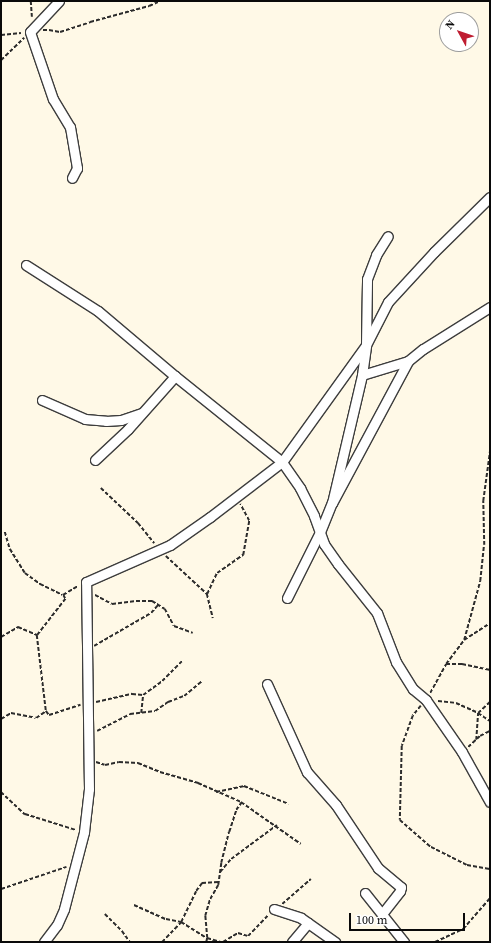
<!DOCTYPE html>
<style>
body{margin:0}
#map{position:relative;width:491px;height:943px;overflow:hidden;background:#fff9e7;font-family:"Source Serif 4",serif}
div>[style]{position:absolute}
.path>*{height:1.5px;margin-top:-0.75px;transform-origin:0;background:repeating-linear-gradient(90deg,#2c2c2c 0 4px,transparent 0 6px)}
.roads{filter:drop-shadow(1px 0 #3d3d3d) drop-shadow(-1px 0 #3d3d3d) drop-shadow(0 1px #3d3d3d) drop-shadow(0 -1px #3d3d3d)}
.minor>*{height:9px;margin:-4.5px;padding:0 4.5px;transform-origin:4.5px;border-radius:4.5px;background:#fff}
span{translate:-50% -50%;white-space:nowrap;text-align:center;line-height:1.15;-webkit-text-stroke:4px #fff;paint-order:stroke}
.frame{position:absolute;inset:0;border:2px solid #0a0a0a;pointer-events:none}
.north{position:absolute;left:439px;top:12px;width:40px;height:40px;box-sizing:border-box;background:#fff;border:1px solid #9d9d9d;border-radius:50%;rotate:310deg;font-size:11px;font-weight:700;line-height:16px;text-align:center;color:#0a0a0a}
.north::after{content:'';display:block;margin:auto;width:14px;height:18px;background:#bf1d31;clip-path:polygon(50% 0,100% 100%,50% 72%,0 100%)}
.scale{position:absolute;left:349px;top:913px;width:116px;height:18px;box-sizing:border-box;border:2px solid #0a0a0a;border-top:0;padding-left:5px;font-size:12px;line-height:14px;white-space:nowrap;color:#0a0a0a;-webkit-text-stroke:3px #fff;paint-order:stroke}
</style>
<div id="map">
<div class="path">
<div style="left:31px;top:1px;width:16px;rotate:86deg"></div>
<div style="left:43px;top:30px;width:6px"></div>
<div style="left:49px;top:30px;width:11px;rotate:10deg"></div>
<div style="left:60px;top:32px;width:32px;rotate:-18deg"></div>
<div style="left:90px;top:22px;width:61px;rotate:-15.2deg"></div>
<div style="left:149px;top:6px;width:12px;rotate:-24deg"></div>
<div style="left:1px;top:35px;width:20px;rotate:-6deg"></div>
<div style="left:1px;top:60px;width:32px;rotate:-44deg"></div>
<div style="left:101px;top:488px;width:51px;rotate:43.4deg"></div>
<div style="left:138px;top:523px;width:26px;rotate:51deg"></div>
<div style="left:5px;top:532px;width:18px;rotate:74deg"></div>
<div style="left:10px;top:549px;width:28px;rotate:58deg"></div>
<div style="left:25px;top:573px;width:19px;rotate:36deg"></div>
<div style="left:40px;top:584px;width:25px;rotate:26deg"></div>
<div style="left:166px;top:556px;width:56px;rotate:42.8deg"></div>
<div style="left:207px;top:594px;width:25px;rotate:76deg"></div>
<div style="left:207px;top:594px;width:23px;rotate:-65deg"></div>
<div style="left:217px;top:573px;width:32px;rotate:-35deg"></div>
<div style="left:243px;top:555px;width:35px;rotate:-80deg"></div>
<div style="left:249px;top:521px;width:19px;rotate:-118deg"></div>
<div style="left:95px;top:595px;width:19px;rotate:28deg"></div>
<div style="left:112px;top:604px;width:24px;rotate:-7deg"></div>
<div style="left:136px;top:601px;width:16px"></div>
<div style="left:152px;top:601px;width:15px;rotate:32deg"></div>
<div style="left:165px;top:609px;width:19px;rotate:62deg"></div>
<div style="left:174px;top:626px;width:20px;rotate:20deg"></div>
<div style="left:37px;top:635px;width:76px;rotate:83.2deg"></div>
<div style="left:1px;top:637px;width:20px;rotate:-30deg"></div>
<div style="left:18px;top:627px;width:21px;rotate:23deg"></div>
<div style="left:37px;top:635px;width:46px;rotate:-52.1deg"></div>
<div style="left:65px;top:599px;width:4px;rotate:-117deg"></div>
<div style="left:63px;top:595px;width:17px;rotate:-31deg"></div>
<div style="left:464px;top:640px;width:61px;rotate:-74.8deg"></div>
<div style="left:480px;top:581px;width:36px;rotate:-84deg"></div>
<div style="left:484px;top:545px;width:44px;rotate:-91.3deg"></div>
<div style="left:483px;top:501px;width:51px;rotate:-82.2deg"></div>
<div style="left:94px;top:646px;width:66px;rotate:-30.1deg"></div>
<div style="left:151px;top:613px;width:11px;rotate:-49deg"></div>
<div style="left:446px;top:664px;width:16px"></div>
<div style="left:462px;top:664px;width:29px;rotate:12deg"></div>
<div style="left:430px;top:693px;width:33px;rotate:-61deg"></div>
<div style="left:446px;top:664px;width:30px;rotate:-53deg"></div>
<div style="left:464px;top:640px;width:31px;rotate:-33deg"></div>
<div style="left:438px;top:701px;width:18px;rotate:6deg"></div>
<div style="left:456px;top:703px;width:24px;rotate:24deg"></div>
<div style="left:478px;top:713px;width:14px;rotate:34deg"></div>
<div style="left:96px;top:702px;width:37px;rotate:-13deg"></div>
<div style="left:132px;top:694px;width:11px;rotate:5deg"></div>
<div style="left:421px;top:706px;width:13px;rotate:129deg"></div>
<div style="left:413px;top:716px;width:32px;rotate:110deg"></div>
<div style="left:402px;top:746px;width:74px;rotate:91.5deg"></div>
<div style="left:400px;top:820px;width:41px;rotate:41.1deg"></div>
<div style="left:431px;top:847px;width:40px;rotate:26.6deg"></div>
<div style="left:467px;top:865px;width:23px;rotate:10deg"></div>
<div style="left:141px;top:713px;width:18px;rotate:-84deg"></div>
<div style="left:143px;top:695px;width:24px;rotate:-36deg"></div>
<div style="left:162px;top:681px;width:28px;rotate:-45deg"></div>
<div style="left:1px;top:719px;width:12px;rotate:-31deg"></div>
<div style="left:11px;top:713px;width:25px;rotate:11deg"></div>
<div style="left:36px;top:718px;width:12px;rotate:-35deg"></div>
<div style="left:46px;top:711px;width:5px;rotate:53deg"></div>
<div style="left:49px;top:715px;width:33px;rotate:-18deg"></div>
<div style="left:97px;top:731px;width:37px;rotate:-27deg"></div>
<div style="left:130px;top:714px;width:25px;rotate:-7deg"></div>
<div style="left:155px;top:711px;width:16px;rotate:-35deg"></div>
<div style="left:168px;top:702px;width:17px;rotate:-21deg"></div>
<div style="left:184px;top:696px;width:23px;rotate:-40deg"></div>
<div style="left:476px;top:740px;width:27px;rotate:-86deg"></div>
<div style="left:478px;top:713px;width:16px;rotate:-43deg"></div>
<div style="left:468px;top:747px;width:16px;rotate:-43deg"></div>
<div style="left:480px;top:736px;width:11px;rotate:-27deg"></div>
<div style="left:96px;top:762px;width:9px;rotate:18deg"></div>
<div style="left:105px;top:765px;width:14px;rotate:-12deg"></div>
<div style="left:119px;top:762px;width:19px;rotate:3deg"></div>
<div style="left:138px;top:763px;width:24px;rotate:22deg"></div>
<div style="left:160px;top:772px;width:40px;rotate:16deg"></div>
<div style="left:198px;top:783px;width:47px;rotate:23.8deg"></div>
<div style="left:241px;top:802px;width:73px;rotate:35deg"></div>
<div style="left:1px;top:792px;width:33px;rotate:43deg"></div>
<div style="left:25px;top:814px;width:53px;rotate:17.4deg"></div>
<div style="left:216px;top:792px;width:29px;rotate:-12deg"></div>
<div style="left:244px;top:786px;width:48px;rotate:21.8deg"></div>
<div style="left:220px;top:872px;width:17px;rotate:-50deg"></div>
<div style="left:231px;top:859px;width:57px;rotate:-36.5deg"></div>
<div style="left:1px;top:889px;width:69px;rotate:-18.7deg"></div>
<div style="left:282px;top:904px;width:38px;rotate:-41deg"></div>
<div style="left:134px;top:905px;width:35px;rotate:24deg"></div>
<div style="left:166px;top:919px;width:15px;rotate:11deg"></div>
<div style="left:181px;top:922px;width:31px;rotate:32deg"></div>
<div style="left:207px;top:938px;width:15px;rotate:16deg"></div>
<div style="left:105px;top:914px;width:24px;rotate:45deg"></div>
<div style="left:122px;top:931px;width:14px;rotate:54deg"></div>
<div style="left:162px;top:942px;width:28px;rotate:-46deg"></div>
<div style="left:181px;top:922px;width:34px;rotate:-64deg"></div>
<div style="left:196px;top:891px;width:10px;rotate:-53deg"></div>
<div style="left:202px;top:883px;width:16px;rotate:-4deg"></div>
<div style="left:206px;top:942px;width:4px;rotate:-76deg"></div>
<div style="left:207px;top:938px;width:22px;rotate:-95deg"></div>
<div style="left:205px;top:916px;width:18px;rotate:-74deg"></div>
<div style="left:210px;top:899px;width:16px;rotate:-60deg"></div>
<div style="left:218px;top:885px;width:22px;rotate:-82deg"></div>
<div style="left:221px;top:863px;width:32px;rotate:-76deg"></div>
<div style="left:229px;top:832px;width:23px;rotate:-72deg"></div>
<div style="left:236px;top:810px;width:9px;rotate:-54deg"></div>
<div style="left:223px;top:942px;width:17px;rotate:-31deg"></div>
<div style="left:238px;top:933px;width:10px;rotate:17deg"></div>
<div style="left:248px;top:936px;width:29px;rotate:-46deg"></div>
<div style="left:435px;top:942px;width:31px;rotate:-25deg"></div>
<div style="left:463px;top:929px;width:41px;rotate:-48.9deg"></div>
</div>
<div class="roads">
<div class="minor">
<div style="left:59px;top:1px;width:42px;rotate:133.1deg"></div>
<div style="left:30px;top:32px;width:71px;rotate:71.1deg"></div>
<div style="left:53px;top:99px;width:33px;rotate:59deg"></div>
<div style="left:70px;top:127px;width:42px;rotate:80.3deg"></div>
<div style="left:77px;top:168px;width:11px;rotate:117deg"></div>
<div style="left:26px;top:265px;width:85px;rotate:32.6deg"></div>
<div style="left:98px;top:311px;width:101px;rotate:40.2deg"></div>
<div style="left:175px;top:376px;width:137px;rotate:38.8deg"></div>
<div style="left:282px;top:462px;width:32px;rotate:55deg"></div>
<div style="left:300px;top:488px;width:31px;rotate:63deg"></div>
<div style="left:314px;top:516px;width:30px;rotate:70deg"></div>
<div style="left:324px;top:544px;width:24px;rotate:55deg"></div>
<div style="left:338px;top:564px;width:63px;rotate:51.5deg"></div>
<div style="left:377px;top:613px;width:53px;rotate:68.8deg"></div>
<div style="left:396px;top:662px;width:32px;rotate:58deg"></div>
<div style="left:413px;top:689px;width:17px;rotate:40deg"></div>
<div style="left:426px;top:700px;width:63px;rotate:55.3deg"></div>
<div style="left:462px;top:752px;width:57px;rotate:60.8deg"></div>
<div style="left:362px;top:375px;width:48px;rotate:-16.9deg"></div>
<div style="left:408px;top:361px;width:19px;rotate:-39deg"></div>
<div style="left:423px;top:349px;width:79px;rotate:-32.1deg"></div>
<div style="left:42px;top:400px;width:47px;rotate:23.8deg"></div>
<div style="left:85px;top:419px;width:21px;rotate:5deg"></div>
<div style="left:106px;top:421px;width:15px;rotate:-4deg"></div>
<div style="left:121px;top:420px;width:21px;rotate:-19deg"></div>
<div style="left:95px;top:460px;width:45px;rotate:-43.2deg"></div>
<div style="left:128px;top:429px;width:71px;rotate:-48.4deg"></div>
<div style="left:332px;top:503px;width:131px;rotate:-76.8deg"></div>
<div style="left:362px;top:375px;width:30px;rotate:-82deg"></div>
<div style="left:366px;top:345px;width:66px;rotate:-89.1deg"></div>
<div style="left:367px;top:279px;width:26px;rotate:-69deg"></div>
<div style="left:376px;top:255px;width:22px;rotate:-58deg"></div>
<div style="left:287px;top:598px;width:74px;rotate:-63.4deg"></div>
<div style="left:320px;top:532px;width:31px;rotate:-68deg"></div>
<div style="left:332px;top:503px;width:161px;rotate:-61.8deg"></div>
<div style="left:267px;top:684px;width:97px;rotate:65.6deg"></div>
<div style="left:307px;top:772px;width:44px;rotate:48.7deg"></div>
<div style="left:336px;top:805px;width:76px;rotate:56.3deg"></div>
<div style="left:378px;top:868px;width:30px;rotate:40deg"></div>
<div style="left:401px;top:887px;width:4px;rotate:104deg"></div>
<div style="left:400px;top:891px;width:29px;rotate:128deg"></div>
<div style="left:365px;top:893px;width:63px;rotate:51.5deg"></div>
<div style="left:274px;top:909px;width:28px;rotate:18deg"></div>
<div style="left:301px;top:918px;width:42px;rotate:35.2deg"></div>
<div style="left:44px;top:942px;width:21px;rotate:-53deg"></div>
<div style="left:57px;top:925px;width:17px;rotate:-66deg"></div>
<div style="left:64px;top:909px;width:80px;rotate:-75.4deg"></div>
<div style="left:84px;top:832px;width:43px;rotate:-83.4deg"></div>
<div style="left:89px;top:789px;width:207px;rotate:-90.8deg"></div>
<div style="left:86px;top:582px;width:92px;rotate:-23.8deg"></div>
<div style="left:170px;top:545px;width:49px;rotate:-35deg"></div>
<div style="left:210px;top:517px;width:91px;rotate:-37.4deg"></div>
<div style="left:282px;top:462px;width:144px;rotate:-54.3deg"></div>
<div style="left:366px;top:345px;width:48px;rotate:-62.9deg"></div>
<div style="left:388px;top:302px;width:68px;rotate:-47.4deg"></div>
<div style="left:434px;top:252px;width:78px;rotate:-44.5deg"></div>
<div style="left:292px;top:942px;width:25px;rotate:-50deg"></div>
</div>
</div>
<div class="frame"></div>
<div class="north">N</div>
<div class="scale">100 m</div>
</div>
